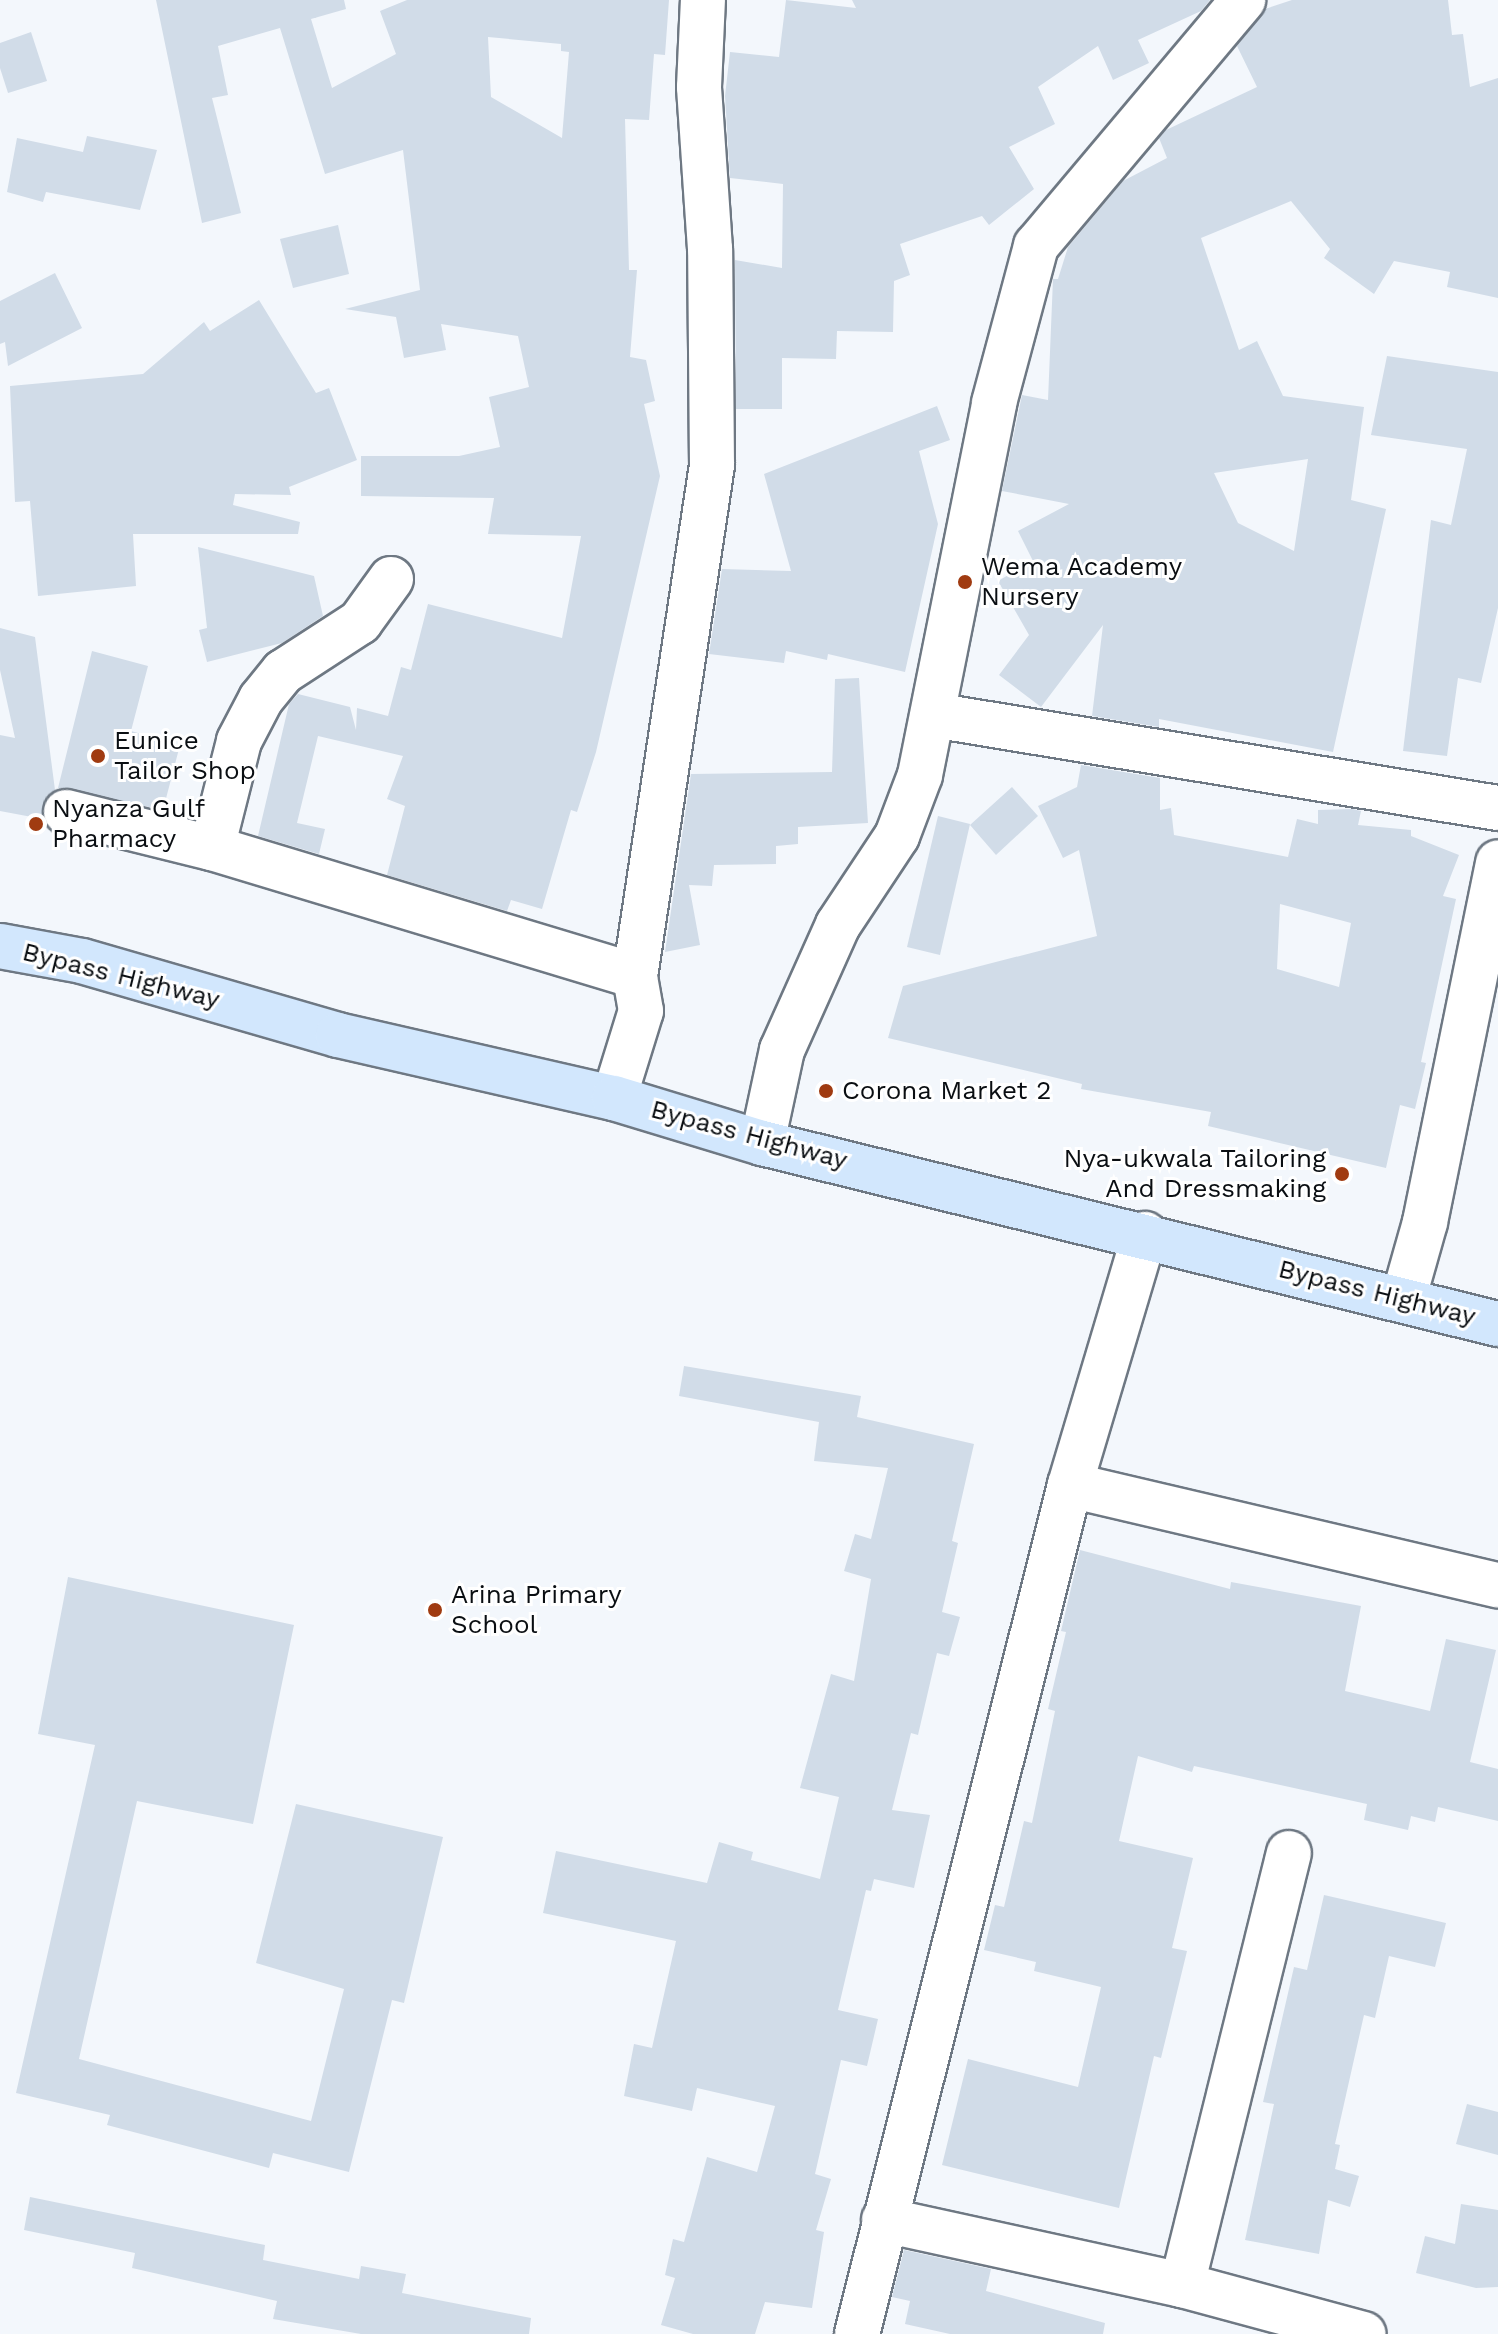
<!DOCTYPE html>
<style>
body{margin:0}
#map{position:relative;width:1498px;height:2334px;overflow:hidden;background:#f3f7fc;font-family:"Work Sans",sans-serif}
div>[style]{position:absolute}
.building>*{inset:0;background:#d1dce8}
.roads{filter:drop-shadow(2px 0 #6e7883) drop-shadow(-2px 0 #6e7883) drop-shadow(0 2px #6e7883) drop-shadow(0 -2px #6e7883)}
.minor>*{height:44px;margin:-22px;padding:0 22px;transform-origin:22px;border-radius:22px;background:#fff}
.tertiary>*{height:44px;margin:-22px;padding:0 22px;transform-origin:22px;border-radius:22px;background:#fff}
.primary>*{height:44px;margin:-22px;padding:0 22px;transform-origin:22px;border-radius:22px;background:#d2e7fd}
.dots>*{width:22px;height:22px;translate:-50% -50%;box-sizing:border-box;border:4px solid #fff;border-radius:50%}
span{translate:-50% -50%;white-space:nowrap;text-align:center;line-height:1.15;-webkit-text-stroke:6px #fff;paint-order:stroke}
.poi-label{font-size:26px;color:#0a0e12}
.left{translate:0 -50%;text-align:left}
.right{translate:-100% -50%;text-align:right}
.street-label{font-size:26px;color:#0a0e12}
</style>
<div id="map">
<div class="building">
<div style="clip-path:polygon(evenodd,156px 0,344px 0,346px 9px,311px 19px,332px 88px,396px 54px,380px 11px,407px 0,669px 0,665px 55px,654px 54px,649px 120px,625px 119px,629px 270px,637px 270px,630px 357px,646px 360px,655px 401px,644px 404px,660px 476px,596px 752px,577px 812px,571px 810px,542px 909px,511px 900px,507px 911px,387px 875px,405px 806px,387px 799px,403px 756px,318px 736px,297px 823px,325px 829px,319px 854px,258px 836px,289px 704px,298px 694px,350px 707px,356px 730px,357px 708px,388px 716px,401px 667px,411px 670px,428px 604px,562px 638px,581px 536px,488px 534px,494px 498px,361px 496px,361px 456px,459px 456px,500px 447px,489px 397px,529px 387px,518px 336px,441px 324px,446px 350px,404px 358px,396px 317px,345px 309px,420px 290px,403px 150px,325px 174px,280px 28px,218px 46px,228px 95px,212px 98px,241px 213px,202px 223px,156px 0,488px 37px,561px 44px,561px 51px,569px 52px,562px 138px,491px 97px,488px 37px)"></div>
<div style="clip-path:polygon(786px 0,856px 8px,852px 0,1210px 0,1201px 11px,1138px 40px,1149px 63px,1113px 80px,1098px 46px,1038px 87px,1055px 124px,1009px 147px,1034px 189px,989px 225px,982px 216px,900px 244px,910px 275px,894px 281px,893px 332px,837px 331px,836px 359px,782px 358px,782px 409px,736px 409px,735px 260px,782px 268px,783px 184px,730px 178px,725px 96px,730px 52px,779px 57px)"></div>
<div style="clip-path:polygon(evenodd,1292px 0,1448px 0,1452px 35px,1463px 34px,1470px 87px,1498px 78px,1498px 298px,1447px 287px,1450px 272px,1394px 261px,1374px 294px,1324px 258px,1330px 249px,1291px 201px,1201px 238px,1239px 350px,1257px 341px,1283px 396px,1364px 407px,1351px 500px,1386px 509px,1333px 752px,1159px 719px,1159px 727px,1092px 716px,1103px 625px,1041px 707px,999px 675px,1029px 635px,998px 581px,1033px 561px,1018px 531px,1069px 504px,1002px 491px,1022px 395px,1048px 400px,1053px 279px,1058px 279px,1068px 247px,1123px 181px,1167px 158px,1159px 138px,1166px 130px,1257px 87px,1237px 46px,1265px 9px,1292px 0,1308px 459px,1294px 551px,1238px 523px,1214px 473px,1308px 459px)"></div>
<div style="clip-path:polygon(31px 32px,47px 81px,8px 93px,0 68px,0 43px)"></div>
<div style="clip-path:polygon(87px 136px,157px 150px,140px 210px,46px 192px,43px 202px,7px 192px,17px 138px,83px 152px)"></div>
<div style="clip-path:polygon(338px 225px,349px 274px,293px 288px,280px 239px)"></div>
<div style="clip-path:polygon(55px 273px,82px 328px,8px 366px,5px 342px,0 344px,0 301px)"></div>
<div style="clip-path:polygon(259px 300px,316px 393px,329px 388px,357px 460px,289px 487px,291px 495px,235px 494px,233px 505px,300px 522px,298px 534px,133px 534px,136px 586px,38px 596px,30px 501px,15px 502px,10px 386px,143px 374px,204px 322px,210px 331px)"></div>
<div style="clip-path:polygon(1387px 356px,1498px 372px,1498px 608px,1481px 683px,1458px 678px,1447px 756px,1403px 751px,1431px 520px,1451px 525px,1467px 449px,1371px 435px)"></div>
<div style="clip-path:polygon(937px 406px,950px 440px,919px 451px,938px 524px,905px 672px,828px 654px,827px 660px,786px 651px,784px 663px,709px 654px,722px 569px,791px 571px,764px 474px)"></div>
<div style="clip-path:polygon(198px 547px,314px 576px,323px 616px,282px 643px,207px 662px,199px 630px,207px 628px)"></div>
<div style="clip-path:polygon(0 628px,35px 637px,55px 790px,42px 807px,47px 828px,35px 830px,32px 817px,0 811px,0 735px,15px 738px,0 670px)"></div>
<div style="clip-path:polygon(92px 651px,148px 666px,131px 731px,180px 745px,163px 810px,58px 788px)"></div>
<div style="clip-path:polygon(859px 678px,868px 823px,798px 827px,798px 844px,776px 846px,776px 864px,714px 865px,712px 886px,689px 885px,700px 945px,665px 952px,691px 774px,832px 772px,835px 679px)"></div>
<div style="clip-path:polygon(evenodd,1081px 765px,1160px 778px,1160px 810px,1171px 808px,1174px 835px,1288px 857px,1297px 819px,1318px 824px,1318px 810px,1352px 809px,1361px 811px,1358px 825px,1411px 830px,1411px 836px,1459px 855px,1443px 896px,1456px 899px,1421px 1062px,1426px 1063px,1415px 1109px,1400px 1105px,1386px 1168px,1208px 1126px,1211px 1112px,1081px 1089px,1082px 1084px,888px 1038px,903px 986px,1097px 936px,1079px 850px,1063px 858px,1038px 806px,1077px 787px,1081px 765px,1280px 904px,1351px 923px,1339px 987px,1277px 969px,1280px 904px)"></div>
<div style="clip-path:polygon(1012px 787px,1038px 816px,996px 855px,970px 825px)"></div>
<div style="clip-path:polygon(938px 816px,970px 824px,940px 955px,907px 947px)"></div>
<div style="clip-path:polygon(684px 1366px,861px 1396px,857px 1417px,974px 1444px,952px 1541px,958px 1543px,942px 1612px,960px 1617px,949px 1656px,937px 1653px,918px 1735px,911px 1733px,892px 1810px,930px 1815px,914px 1888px,874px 1879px,871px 1891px,866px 1890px,838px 2010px,878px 2019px,867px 2066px,841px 2060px,815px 2174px,831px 2179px,816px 2230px,824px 2232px,812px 2308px,765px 2302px,755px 2334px,693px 2334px,661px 2325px,675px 2278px,665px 2275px,673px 2239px,684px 2242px,707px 2157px,757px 2172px,775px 2106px,697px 2088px,692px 2111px,624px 2096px,634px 2044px,652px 2048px,676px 1941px,543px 1913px,556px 1851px,707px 1883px,719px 1842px,753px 1852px,751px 1860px,820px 1879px,839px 1797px,800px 1788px,831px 1674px,854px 1681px,871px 1579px,844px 1571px,855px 1534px,871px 1539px,888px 1468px,814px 1461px,819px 1422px,679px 1396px)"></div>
<div style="clip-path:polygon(1080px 1550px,1230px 1589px,1231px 1582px,1361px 1606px,1345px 1691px,1430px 1711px,1446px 1639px,1496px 1650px,1470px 1762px,1498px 1769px,1498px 1821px,1438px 1807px,1435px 1822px,1411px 1816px,1408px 1830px,1364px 1820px,1367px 1804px,1194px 1766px,1192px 1772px,1138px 1756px,1119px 1841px,1193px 1858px,1172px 1948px,1187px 1951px,1161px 2058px,1154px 2056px,1119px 2208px,942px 2165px,968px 2059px,1078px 2087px,1101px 1987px,1034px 1971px,1036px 1962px,984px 1950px,995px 1905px,1004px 1907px,1024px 1821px,1032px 1823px,1055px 1711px,1048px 1709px,1066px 1632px,1061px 1631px)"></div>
<div style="clip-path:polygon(68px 1577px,294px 1625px,253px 1824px,137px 1801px,79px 2059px,311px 2121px,344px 1989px,256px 1963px,296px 1804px,443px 1837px,404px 2003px,392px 2000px,349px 2172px,273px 2153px,269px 2168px,107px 2125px,110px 2115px,16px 2093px,95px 1745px,38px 1734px)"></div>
<div style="clip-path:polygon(1324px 1895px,1446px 1923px,1435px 1967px,1389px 1956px,1375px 2018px,1364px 2015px,1335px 2144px,1340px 2145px,1335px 2169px,1359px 2176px,1350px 2207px,1328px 2200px,1319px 2254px,1245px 2240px,1274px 2104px,1263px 2102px,1294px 1967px,1307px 1970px)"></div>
<div style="clip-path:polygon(1467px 2104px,1498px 2112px,1498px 2155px,1456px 2144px)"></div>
<div style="clip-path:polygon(30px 2197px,265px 2245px,263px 2260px,359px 2279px,361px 2266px,406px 2274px,402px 2293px,531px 2318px,529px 2334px,361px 2334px,273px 2319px,277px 2301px,132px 2268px,135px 2253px,24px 2230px)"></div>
<div style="clip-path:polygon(1461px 2204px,1498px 2210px,1498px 2287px,1476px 2288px,1416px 2273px,1425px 2236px,1455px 2244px)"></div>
<div style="clip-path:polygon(904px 2250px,991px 2269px,986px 2291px,1105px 2323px,1103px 2334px,950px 2334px,905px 2324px,910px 2301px,892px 2297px)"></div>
</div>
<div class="roads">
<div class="minor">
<div style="left:933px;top:715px;width:573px;rotate:9.35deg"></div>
<div style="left:66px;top:812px;width:150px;rotate:13.9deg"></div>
<div style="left:212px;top:848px;width:442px;rotate:16.8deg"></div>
<div style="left:212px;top:848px;width:110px;rotate:-75.8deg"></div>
<div style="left:239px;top:741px;width:47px;rotate:-62.4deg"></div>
<div style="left:261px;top:699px;width:35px;rotate:-51deg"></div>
<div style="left:283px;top:672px;width:92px;rotate:-33deg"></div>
<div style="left:360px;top:622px;width:53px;rotate:-54.2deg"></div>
<div style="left:614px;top:1098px;width:91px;rotate:-72.8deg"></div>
<div style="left:641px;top:1011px;width:36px;rotate:-100deg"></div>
<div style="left:635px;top:976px;width:517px;rotate:-81.43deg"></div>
<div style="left:712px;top:465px;width:216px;rotate:-90.5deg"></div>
<div style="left:710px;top:249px;width:162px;rotate:-93.9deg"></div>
<div style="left:699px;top:87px;width:87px;rotate:-87.4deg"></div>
<div style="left:762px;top:1143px;width:95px;rotate:-77.9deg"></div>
<div style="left:782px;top:1050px;width:137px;rotate:-65.9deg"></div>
<div style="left:838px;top:925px;width:107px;rotate:-56.5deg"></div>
<div style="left:897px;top:836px;width:65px;rotate:-69.3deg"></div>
<div style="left:920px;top:775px;width:379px;rotate:-78.7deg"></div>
<div style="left:994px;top:403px;width:163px;rotate:-75deg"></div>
<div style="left:1036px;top:246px;width:322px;rotate:-49.9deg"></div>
<div style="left:1403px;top:1300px;width:81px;rotate:-74.2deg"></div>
<div style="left:1425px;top:1222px;width:367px;rotate:-78.5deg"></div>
<div style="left:1070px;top:1485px;width:440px;rotate:13.2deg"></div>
<div style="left:1182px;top:2285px;width:445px;rotate:-76.1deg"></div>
</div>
<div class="tertiary">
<div style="left:884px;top:2220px;width:305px;rotate:12.3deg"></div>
<div style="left:1182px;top:2285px;width:188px;rotate:15.1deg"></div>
<div style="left:857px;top:2334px;width:875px;rotate:-75.92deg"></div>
<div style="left:1070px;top:1485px;width:262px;rotate:-73.4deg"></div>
</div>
<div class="primary">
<div style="left:0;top:946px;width:83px;rotate:10.4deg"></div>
<div style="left:82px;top:961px;width:266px;rotate:16.1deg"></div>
<div style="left:338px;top:1035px;width:283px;rotate:12.9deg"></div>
<div style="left:614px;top:1098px;width:155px;rotate:16.9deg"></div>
<div style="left:762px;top:1143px;width:758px;rotate:13.82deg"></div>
</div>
</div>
<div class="dots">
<div style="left:965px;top:582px;background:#a03b11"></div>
<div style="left:98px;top:756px;background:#a03b11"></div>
<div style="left:36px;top:824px;background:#a03b11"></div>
<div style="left:826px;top:1091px;background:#a03b11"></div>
<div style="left:1342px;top:1174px;background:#a03b11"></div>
<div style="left:435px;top:1610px;background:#a03b11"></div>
</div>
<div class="poi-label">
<span class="left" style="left:981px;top:582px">Wema Academy<br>Nursery</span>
<span class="left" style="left:114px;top:756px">Eunice<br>Tailor Shop</span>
<span class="left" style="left:52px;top:824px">Nyanza Gulf<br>Pharmacy</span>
<span class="left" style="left:842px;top:1091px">Corona Market 2</span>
<span class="right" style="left:1326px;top:1174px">Nya-ukwala Tailoring<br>And Dressmaking</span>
<span class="left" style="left:451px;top:1610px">Arina Primary<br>School</span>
</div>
<div class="street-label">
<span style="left:121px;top:976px;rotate:14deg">Bypass Highway</span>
<span style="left:749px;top:1135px;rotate:15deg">Bypass Highway</span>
<span style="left:1377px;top:1293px;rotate:14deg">Bypass Highway</span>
</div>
</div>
